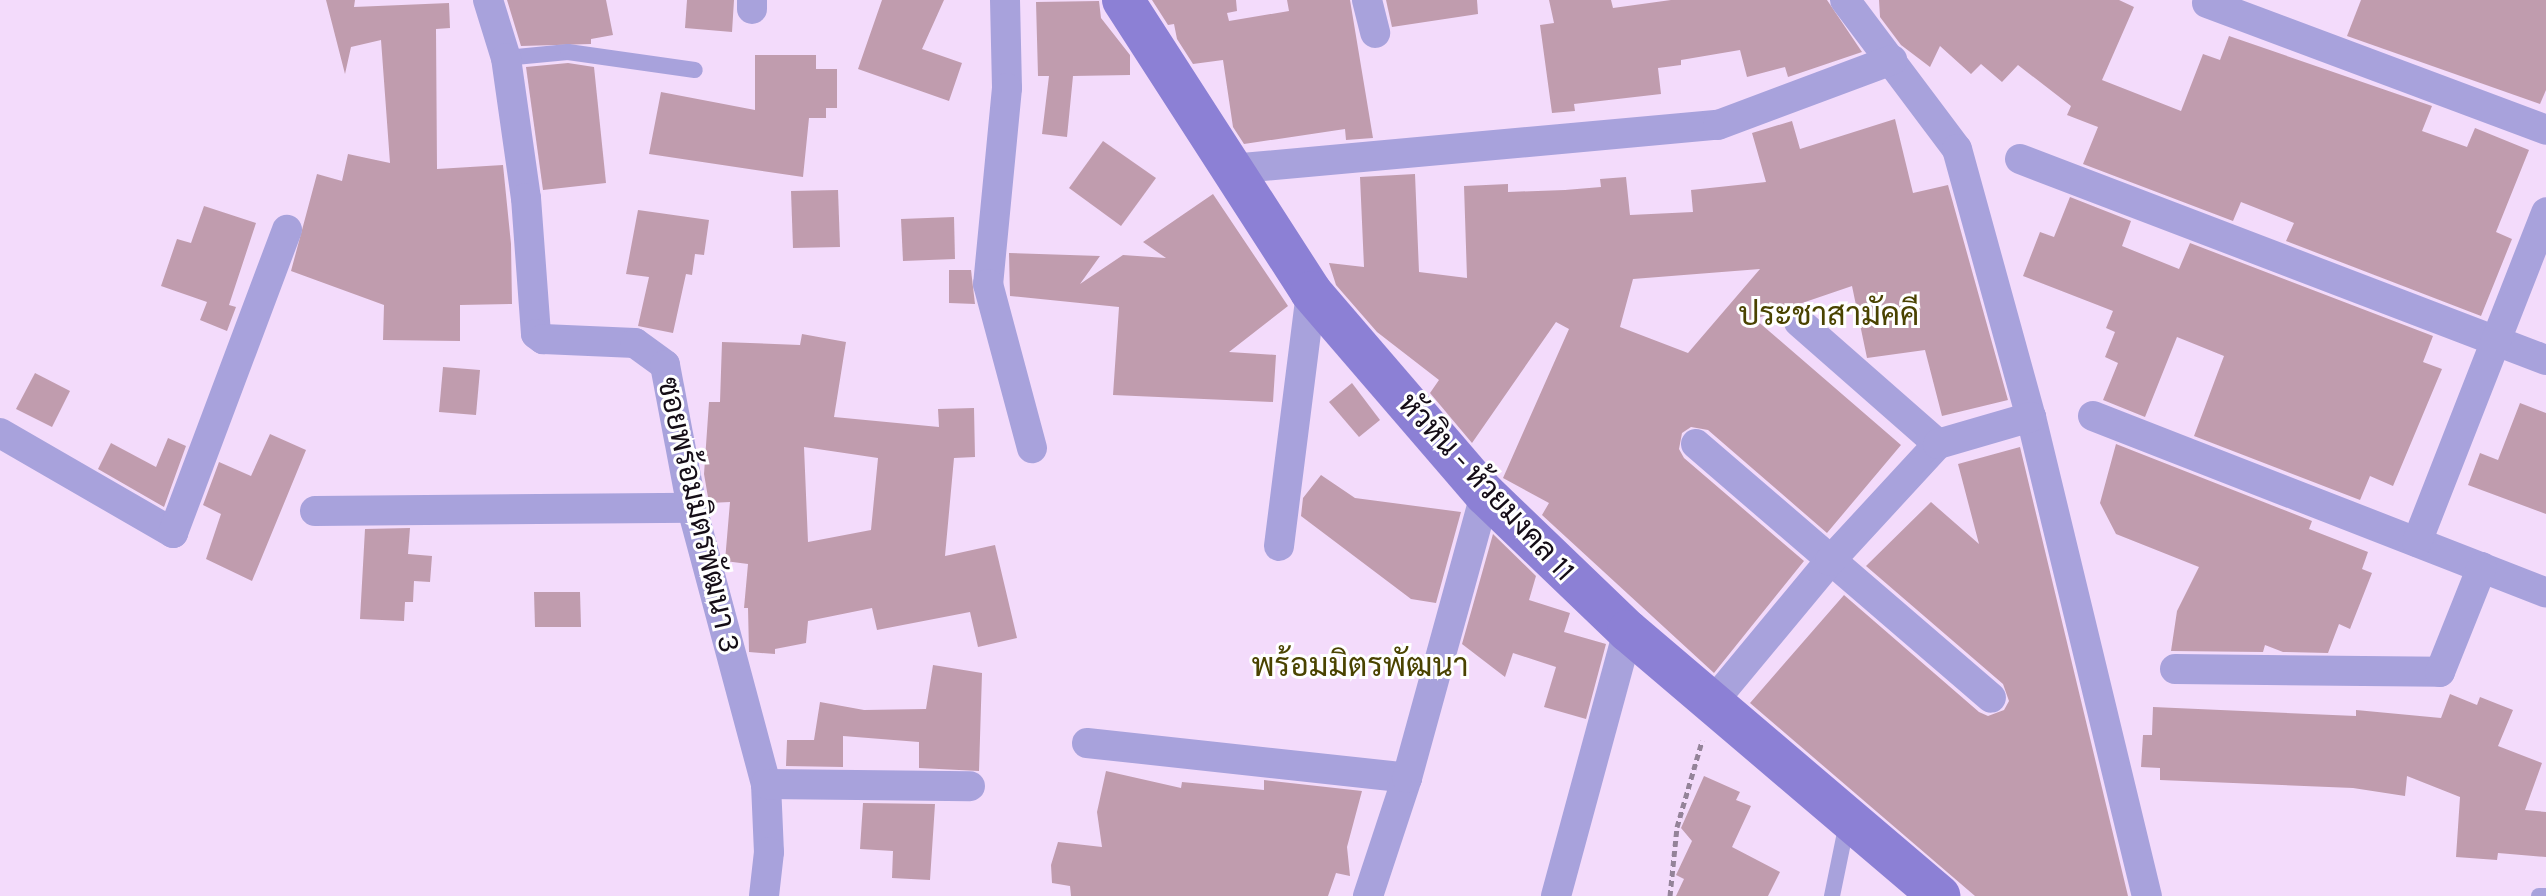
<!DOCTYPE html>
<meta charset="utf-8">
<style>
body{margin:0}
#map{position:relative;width:2546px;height:896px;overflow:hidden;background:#f3dbfb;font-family:Karla,Sarabun,sans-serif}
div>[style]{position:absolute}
.building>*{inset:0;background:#c09cae}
.path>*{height:5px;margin-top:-2.5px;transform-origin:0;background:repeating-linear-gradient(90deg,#948399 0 6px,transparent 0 10px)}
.lane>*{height:16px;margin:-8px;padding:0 8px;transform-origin:8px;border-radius:8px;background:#a8a2dc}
.street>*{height:30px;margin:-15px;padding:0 15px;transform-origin:15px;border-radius:15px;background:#a8a2dc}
.secondary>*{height:42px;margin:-21px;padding:0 21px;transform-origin:21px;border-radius:21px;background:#8c80d5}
span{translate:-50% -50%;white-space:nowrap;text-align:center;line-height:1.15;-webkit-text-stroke:6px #fff;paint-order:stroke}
.street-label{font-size:30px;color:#150d17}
.neighbourhood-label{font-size:32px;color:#4a4300}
</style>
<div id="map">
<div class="building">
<div style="clip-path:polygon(326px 0,355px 0,354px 7px,449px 3px,450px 28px,436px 29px,437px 169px,503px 165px,511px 244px,512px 304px,460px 305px,460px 341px,383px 340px,384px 305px,291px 271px,317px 174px,342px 181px,348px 154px,390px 163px,381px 40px,351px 47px,345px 74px)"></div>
<div style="clip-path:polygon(507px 0,606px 0,613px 35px,591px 39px,591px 44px,521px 46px)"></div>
<div style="clip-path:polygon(687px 0,734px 0,732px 32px,685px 28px)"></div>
<div style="clip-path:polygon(882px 0,944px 0,922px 49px,962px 63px,949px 101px,858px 69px)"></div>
<div style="clip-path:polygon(1152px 0,1236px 0,1237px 11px,1227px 13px,1229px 21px,1289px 11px,1287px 0,1350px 0,1373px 138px,1346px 140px,1345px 129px,1244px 144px,1233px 127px,1223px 60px,1193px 64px,1177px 39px,1174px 24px,1168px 25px)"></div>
<div style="clip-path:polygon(1386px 0,1477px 0,1478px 14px,1392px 27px)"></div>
<div style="clip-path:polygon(1549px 0,1611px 0,1613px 8px,1671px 0,1827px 0,1862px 52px,1788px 77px,1785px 67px,1747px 77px,1740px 50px,1681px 60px,1681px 65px,1658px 68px,1661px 94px,1574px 104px,1575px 111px,1552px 113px,1540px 25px,1554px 23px)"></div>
<div style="clip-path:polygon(1879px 0,2119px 0,2134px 7px,2102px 80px,2181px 111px,2203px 54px,2220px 60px,2229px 36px,2432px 106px,2422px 131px,2467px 147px,2475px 128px,2529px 150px,2496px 232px,2512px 239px,2481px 316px,2286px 241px,2294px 223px,2241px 202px,2233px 221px,2083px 164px,2098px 127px,2067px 115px,2071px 106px,2018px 65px,2002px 82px,1981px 64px,1971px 74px,1940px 46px,1930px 67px,1901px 45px,1880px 17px)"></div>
<div style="clip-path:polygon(2361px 0,2546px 0,2546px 90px,2540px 104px,2347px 36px)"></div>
<div style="clip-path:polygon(1099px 1px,1101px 18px,1130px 55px,1130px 75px,1073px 76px,1067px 137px,1042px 134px,1049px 76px,1038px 76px,1036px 2px)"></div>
<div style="clip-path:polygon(755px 55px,816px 55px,816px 69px,837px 69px,837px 108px,826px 108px,826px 118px,809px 118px,803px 177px,649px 154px,661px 92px,755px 110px)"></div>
<div style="clip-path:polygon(568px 63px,594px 67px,606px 183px,543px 190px,526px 67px)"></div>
<div style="clip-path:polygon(evenodd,1895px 119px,1913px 193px,1948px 185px,2008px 400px,1942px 416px,1925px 350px,1867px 358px,1852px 286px,1755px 319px,1901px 445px,1827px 533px,1708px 430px,1691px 427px,1682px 433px,1679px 449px,1684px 458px,1804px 561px,1714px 673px,1542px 515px,1549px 503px,1503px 478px,1569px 329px,1556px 322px,1472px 443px,1430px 393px,1439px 380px,1377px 332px,1336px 285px,1329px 263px,1364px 267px,1360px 177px,1415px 174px,1419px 272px,1467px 278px,1464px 186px,1508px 184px,1508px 192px,1565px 190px,1601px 187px,1600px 179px,1626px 177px,1630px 215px,1693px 212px,1691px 190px,1766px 182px,1752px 133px,1792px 121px,1800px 149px,1895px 119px,1760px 269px,1688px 353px,1620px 327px,1633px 279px,1760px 269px)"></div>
<div style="clip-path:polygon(1103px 141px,1156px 178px,1121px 226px,1069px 188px)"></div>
<div style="clip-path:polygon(838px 190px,840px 247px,793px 248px,791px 191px)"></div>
<div style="clip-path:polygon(1213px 194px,1288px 306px,1229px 352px,1276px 355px,1273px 402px,1113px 395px,1119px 307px,1010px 296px,1009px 253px,1100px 256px,1080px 284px,1123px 255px,1166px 258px,1143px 242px)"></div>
<div style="clip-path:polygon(2070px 197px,2131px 221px,2122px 246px,2179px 269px,2190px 243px,2433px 336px,2423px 362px,2442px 369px,2393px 486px,2370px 476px,2360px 500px,2194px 436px,2224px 356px,2177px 337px,2145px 417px,2103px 400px,2118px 363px,2105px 357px,2115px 332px,2106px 328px,2113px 311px,2023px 276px,2040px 232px,2054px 237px)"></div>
<div style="clip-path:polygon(204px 206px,256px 223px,229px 305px,236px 307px,227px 331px,200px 320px,207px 302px,161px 286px,177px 239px,191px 243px)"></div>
<div style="clip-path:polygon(638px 210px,709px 220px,704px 255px,695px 254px,692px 275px,686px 274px,673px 333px,638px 326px,649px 277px,626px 274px)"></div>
<div style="clip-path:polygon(954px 217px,955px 259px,903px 261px,901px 219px)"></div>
<div style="clip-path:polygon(949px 270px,971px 270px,975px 304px,949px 303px)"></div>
<div style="clip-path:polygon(evenodd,802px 334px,846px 342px,834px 417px,939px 427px,938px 409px,974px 408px,975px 457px,954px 458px,945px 556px,995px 545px,1017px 638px,978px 647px,970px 612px,877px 630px,872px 608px,808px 621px,806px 643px,775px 649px,775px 654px,749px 652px,748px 608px,744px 608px,748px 564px,725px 561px,730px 502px,709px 503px,704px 474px,709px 402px,720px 402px,722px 342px,800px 345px,802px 334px,804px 447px,878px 458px,871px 530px,808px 542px,804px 447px)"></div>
<div style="clip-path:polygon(443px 367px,480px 370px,476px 415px,439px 412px)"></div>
<div style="clip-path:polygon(35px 373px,70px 391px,52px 427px,16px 409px)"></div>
<div style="clip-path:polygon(1352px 383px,1380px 420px,1359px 437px,1329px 402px)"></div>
<div style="clip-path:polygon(2520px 403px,2546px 413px,2546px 514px,2468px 485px,2480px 453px,2498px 460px)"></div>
<div style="clip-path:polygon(270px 434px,306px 450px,252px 581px,206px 559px,221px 514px,203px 505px,219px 462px,251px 476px)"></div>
<div style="clip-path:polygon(168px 438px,186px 446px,164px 507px,98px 469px,111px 443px,156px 467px)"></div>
<div style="clip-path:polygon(2116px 444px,2312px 521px,2309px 529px,2368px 552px,2362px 569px,2372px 573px,2350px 629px,2339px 624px,2328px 653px,2283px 652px,2265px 645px,2263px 652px,2171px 651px,2177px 611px,2199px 567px,2116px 534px,2100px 503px)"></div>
<div style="clip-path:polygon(2020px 447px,2128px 896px,1975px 896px,1750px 703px,1844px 595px,1979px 712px,1988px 716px,2004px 710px,2009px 701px,2003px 684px,1866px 566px,1931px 502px,1979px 544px,1958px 464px)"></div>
<div style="clip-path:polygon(1321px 475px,1355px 498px,1461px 512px,1436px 603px,1411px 599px,1301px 516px,1303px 498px)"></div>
<div style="clip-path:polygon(410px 528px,408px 554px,432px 556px,430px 582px,414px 581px,413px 602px,405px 602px,404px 621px,360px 619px,365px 529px)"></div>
<div style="clip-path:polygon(1493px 534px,1536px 576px,1529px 600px,1570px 613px,1564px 632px,1606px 644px,1586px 719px,1544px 707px,1556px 667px,1513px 653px,1505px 677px,1462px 644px)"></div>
<div style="clip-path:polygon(534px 592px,580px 592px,581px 627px,535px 627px)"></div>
<div style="clip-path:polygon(933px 665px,982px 673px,979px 771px,919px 768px,919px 742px,843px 736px,843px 767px,786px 766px,787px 740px,814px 740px,820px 702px,864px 710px,926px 709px)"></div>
<div style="clip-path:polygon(2450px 694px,2477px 705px,2480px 697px,2513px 710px,2498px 746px,2542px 763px,2525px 810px,2546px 812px,2546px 857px,2498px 853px,2497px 860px,2456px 857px,2460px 797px,2407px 776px,2405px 796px,2353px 788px,2160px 780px,2160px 768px,2141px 767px,2143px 735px,2152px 735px,2153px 707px,2356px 716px,2356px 710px,2441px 718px)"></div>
<div style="clip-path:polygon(1106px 771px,1181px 788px,1182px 782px,1264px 790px,1264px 780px,1362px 791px,1347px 847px,1350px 876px,1336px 873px,1328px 896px,1071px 896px,1070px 886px,1052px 883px,1051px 865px,1058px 842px,1102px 847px,1097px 812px)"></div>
<div style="clip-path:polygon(1704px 776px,1740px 792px,1736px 800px,1751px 806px,1732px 847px,1780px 872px,1768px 896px,1676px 896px,1684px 879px,1676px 875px,1692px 841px,1681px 828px)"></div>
<div style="clip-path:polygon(863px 803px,935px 804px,930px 880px,892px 878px,893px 851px,860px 849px)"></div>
</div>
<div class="path">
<div style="left:1670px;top:896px;width:69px;rotate:-84.2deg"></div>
<div style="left:1677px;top:827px;width:90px;rotate:-73.8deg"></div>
</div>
<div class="lane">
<div style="left:506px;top:58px;width:62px;rotate:-5.5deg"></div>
<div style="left:568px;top:52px;width:128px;rotate:8.1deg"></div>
<div style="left:1832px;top:896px;width:75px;rotate:-78.4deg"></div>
<div style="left:2539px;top:896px;width:7px"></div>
</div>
<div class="street">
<div style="left:488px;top:0;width:61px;rotate:72.8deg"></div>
<div style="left:506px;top:58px;width:141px;rotate:81.9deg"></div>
<div style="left:526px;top:198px;width:136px;rotate:85.8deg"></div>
<div style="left:536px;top:334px;width:9px;rotate:36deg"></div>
<div style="left:543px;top:339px;width:92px;rotate:2.5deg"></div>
<div style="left:635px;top:343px;width:37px;rotate:36deg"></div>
<div style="left:665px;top:365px;width:146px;rotate:79.3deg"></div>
<div style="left:692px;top:508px;width:286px;rotate:75deg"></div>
<div style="left:766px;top:784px;width:68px;rotate:87.5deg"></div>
<div style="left:769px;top:852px;width:44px;rotate:96.5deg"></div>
<div style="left:1005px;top:0;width:88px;rotate:88.7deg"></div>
<div style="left:1007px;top:88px;width:197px;rotate:95.5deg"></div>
<div style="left:988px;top:284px;width:170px;rotate:75deg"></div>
<div style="left:1367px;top:0;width:34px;rotate:76deg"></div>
<div style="left:1845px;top:0;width:186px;rotate:53.1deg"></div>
<div style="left:1957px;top:149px;width:278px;rotate:74.6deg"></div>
<div style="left:2031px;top:417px;width:493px;rotate:76.4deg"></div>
<div style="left:2207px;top:3px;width:362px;rotate:20.5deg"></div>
<div style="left:752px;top:9px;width:9px;rotate:-90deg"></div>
<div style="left:2020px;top:159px;width:563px;rotate:20.91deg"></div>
<div style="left:1231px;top:169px;width:489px;rotate:-5.2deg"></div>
<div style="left:1718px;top:125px;width:186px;rotate:-20.5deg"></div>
<div style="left:1799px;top:322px;width:185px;rotate:41.3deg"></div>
<div style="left:2093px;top:416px;width:486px;rotate:21.3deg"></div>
<div style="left:0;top:433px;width:200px;rotate:30deg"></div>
<div style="left:173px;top:533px;width:324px;rotate:-69.4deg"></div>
<div style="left:1696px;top:444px;width:389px;rotate:40.7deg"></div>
<div style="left:315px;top:511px;width:377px;rotate:-0.5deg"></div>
<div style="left:2417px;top:542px;width:354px;rotate:-68.6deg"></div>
<div style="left:1279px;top:546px;width:256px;rotate:-82.8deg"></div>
<div style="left:2175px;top:669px;width:265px;rotate:0.6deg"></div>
<div style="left:2440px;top:672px;width:113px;rotate:-68.2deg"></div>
<div style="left:1712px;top:703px;width:185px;rotate:-50.3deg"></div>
<div style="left:1830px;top:561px;width:159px;rotate:-47.3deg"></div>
<div style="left:1938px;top:444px;width:97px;rotate:-16.2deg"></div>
<div style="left:1087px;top:743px;width:322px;rotate:6.2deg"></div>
<div style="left:766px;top:784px;width:204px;rotate:0.6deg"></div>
<div style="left:1368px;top:896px;width:124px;rotate:-71.7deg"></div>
<div style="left:1407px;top:778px;width:295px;rotate:-74.6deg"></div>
<div style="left:1556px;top:896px;width:275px;rotate:-74.8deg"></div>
</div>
<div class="secondary">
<div style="left:1123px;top:0;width:347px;rotate:57.2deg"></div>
<div style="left:1311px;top:292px;width:267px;rotate:49.3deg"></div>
<div style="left:1485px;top:494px;width:198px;rotate:43.8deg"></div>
<div style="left:1628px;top:631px;width:409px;rotate:40.4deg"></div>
</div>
<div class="street-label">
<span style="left:1487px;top:487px;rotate:47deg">หัวหิน - ห้วยมงคล 11</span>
<span style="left:699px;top:515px;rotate:77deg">ซอยพร้อมมิตรพัฒนา 3</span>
</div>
<div class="neighbourhood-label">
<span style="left:1829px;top:315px">ประชาสามัคคี</span>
<span style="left:1360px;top:666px">พร้อมมิตรพัฒนา</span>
</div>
</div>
